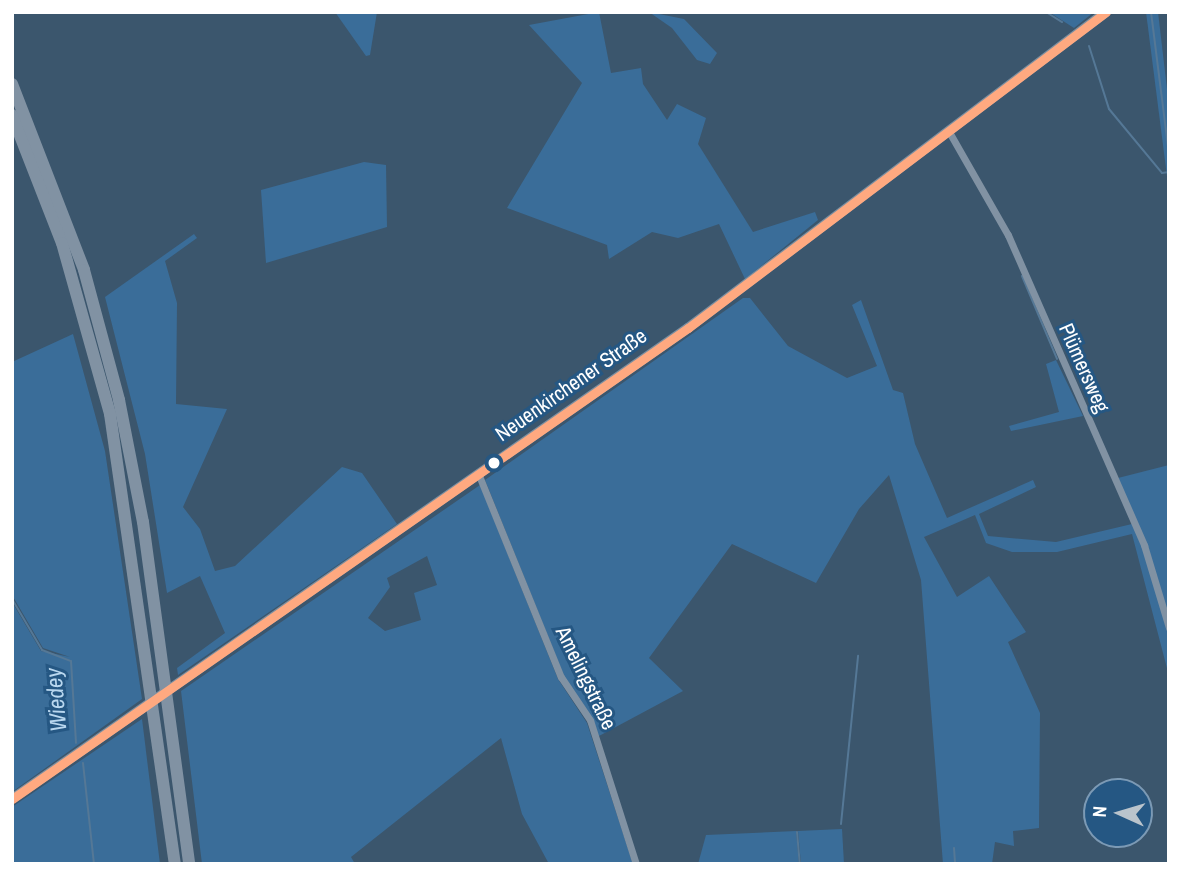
<!DOCTYPE html>
<meta charset="utf-8">
<style>
body{margin:0}
#map{position:relative;width:1181px;height:876px;overflow:hidden;background:#3b566d;font-family:"Archivo Narrow",sans-serif}
div>[style]{position:absolute}
.green>*{inset:0;background:#3a6d99}
.stream>*{height:2px;margin:-1px;padding:0 1px;transform-origin:1px;border-radius:1px;background:#557896}
.street>*{height:7px;margin:-3.5px;padding:0 3.5px;transform-origin:3.5px;border-radius:3.5px;background:#8192a3}
.secondary>*{height:10px;margin:-5px;padding:0 5px;transform-origin:5px;border-radius:5px;background:#7c8f9f}
.highway>*{height:12px;margin:-6px;padding:0 6px;transform-origin:6px;border-radius:6px;background:#8192a3}
.bus-1>*{height:9px;margin:-4.5px;padding:0 4.5px;transform-origin:4.5px;border-radius:4.5px;background:#ffa980}
.dots>*{width:19px;height:19px;translate:-50% -50%;box-sizing:border-box;border:4px solid #255783;border-radius:50%}
span{translate:-50% -50%;white-space:nowrap;text-align:center;line-height:1.15;-webkit-text-stroke:6px #255783;paint-order:stroke}
.street-label{font-size:21px;color:#fff}
.water-label{font-size:23px;color:#b9d7ef;font-style:italic}
.frame{position:absolute;inset:0;border:14px solid #fff;pointer-events:none}
.north{position:absolute;left:1083px;top:778px;width:70px;height:70px;box-sizing:border-box;background:#255783;border:2px solid #7c9ab5;border-radius:50%;rotate:274deg;font-size:19px;font-weight:700;line-height:28px;text-align:center;color:#fff}
.north::after{content:'';display:block;margin:auto;width:24px;height:32px;background:#bac4cc;clip-path:polygon(50% 0,100% 100%,50% 72%,0 100%)}
</style>
<div id="map">
<div class="green">
<div style="clip-path:polygon(335px 12px,377px 12px,370px 55px,366px 56px)"></div>
<div style="clip-path:polygon(599px 12px,611px 73px,641px 68px,643px 84px,667px 120px,677px 104px,706px 118px,698px 144px,753px 232px,815px 212px,818px 220px,745px 279px,719px 224px,678px 238px,652px 232px,609px 259px,607px 245px,507px 208px,582px 83px,529px 25px)"></div>
<div style="clip-path:polygon(649px 12px,684px 19px,717px 53px,710px 64px,697px 60px,672px 28px)"></div>
<div style="clip-path:polygon(1049px 12px,1094px 12px,1074px 28px)"></div>
<div style="clip-path:polygon(1146px 12px,1158px 12px,1169px 106px,1169px 192px)"></div>
<div style="clip-path:polygon(364px 162px,386px 165px,387px 227px,266px 263px,261px 190px)"></div>
<div style="clip-path:polygon(194px 234px,197px 238px,165px 261px,177px 303px,176px 404px,227px 409px,183px 507px,200px 529px,215px 571px,235px 566px,342px 467px,362px 473px,397px 524px,178px 675px,177px 668px,225px 633px,200px 576px,167px 593px,145px 454px,105px 297px)"></div>
<div style="clip-path:polygon(743px 298px,750px 298px,788px 346px,847px 378px,877px 366px,852px 305px,861px 300px,893px 390px,903px 393px,915px 444px,947px 518px,1033px 480px,1036px 487px,979px 514px,988px 536px,1056px 542px,1132px 524px,1142px 545px,1169px 636px,1169px 676px,1132px 534px,1057px 552px,1012px 552px,986px 543px,975px 515px,924px 537px,957px 597px,989px 576px,1026px 632px,1008px 642px,1040px 713px,1039px 828px,1013px 831px,1014px 846px,995px 842px,992px 864px,943px 864px,921px 580px,889px 475px,859px 509px,816px 583px,732px 544px,649px 658px,683px 691px,599px 736px,564px 676px,485px 480px)"></div>
<div style="clip-path:polygon(73px 334px,105px 451px,142px 699px,12px 792px,12px 602px,41px 651px,70px 657px,43px 648px,12px 595px,12px 362px)"></div>
<div style="clip-path:polygon(1056px 360px,1083px 416px,1011px 431px,1009px 426px,1059px 412px,1046px 364px)"></div>
<div style="clip-path:polygon(1169px 465px,1169px 618px,1118px 478px)"></div>
<div style="clip-path:polygon(evenodd,480px 485px,558px 679px,587px 723px,633px 864px,549px 864px,522px 814px,501px 738px,351px 857px,355px 864px,202px 864px,181px 691px,480px 485px,427px 556px,437px 585px,414px 593px,421px 620px,385px 631px,368px 618px,390px 587px,387px 578px,427px 556px)"></div>
<div style="clip-path:polygon(142px 719px,160px 864px,12px 864px,12px 807px)"></div>
<div style="clip-path:polygon(842px 829px,844px 864px,801px 864px,798px 831px)"></div>
<div style="clip-path:polygon(796px 831px,799px 864px,698px 864px,706px 835px)"></div>
</div>
<div class="stream">
<div style="left:1046px;top:12px;width:19px;rotate:32deg"></div>
<div style="left:1151px;top:12px;width:144px;rotate:82.8deg"></div>
<div style="left:1089px;top:46px;width:66px;rotate:72.4deg"></div>
<div style="left:1109px;top:109px;width:83px;rotate:50.4deg"></div>
<div style="left:1162px;top:173px;width:7px;rotate:-8deg"></div>
<div style="left:1022px;top:276px;width:90px;rotate:67.1deg"></div>
<div style="left:12px;top:599px;width:59px;rotate:59.5deg"></div>
<div style="left:42px;top:650px;width:31px;rotate:21deg"></div>
<div style="left:71px;top:661px;width:82px;rotate:86.5deg"></div>
<div style="left:83px;top:763px;width:102px;rotate:83.8deg"></div>
<div style="left:841px;top:824px;width:169px;rotate:-84.2deg"></div>
<div style="left:797px;top:832px;width:32px;rotate:85deg"></div>
<div style="left:954px;top:848px;width:16px;rotate:86deg"></div>
</div>
<div class="street">
<div style="left:948px;top:130px;width:121px;rotate:60.3deg"></div>
<div style="left:1008px;top:235px;width:339px;rotate:66.3deg"></div>
<div style="left:1144px;top:545px;width:87px;rotate:73.2deg"></div>
<div style="left:478px;top:473px;width:220px;rotate:67.9deg"></div>
<div style="left:561px;top:677px;width:52px;rotate:56deg"></div>
<div style="left:590px;top:720px;width:151px;rotate:72.3deg"></div>
</div>
<div class="secondary">
<div style="left:12px;top:799px;width:824px;rotate:-34.87deg"></div>
<div style="left:688px;top:328px;width:524px;rotate:-37.09deg"></div>
</div>
<div class="highway">
<div style="left:12px;top:84px;width:199px;rotate:68.8deg"></div>
<div style="left:84px;top:270px;width:135px;rotate:74.9deg"></div>
<div style="left:119px;top:400px;width:124px;rotate:78.9deg"></div>
<div style="left:143px;top:522px;width:345px;rotate:82.3deg"></div>
<div style="left:12px;top:115px;width:137px;rotate:68.7deg"></div>
<div style="left:62px;top:243px;width:178px;rotate:74.3deg"></div>
<div style="left:110px;top:414px;width:455px;rotate:81.8deg"></div>
</div>
<div class="bus-1">
<div style="left:12px;top:799px;width:824px;rotate:-34.87deg"></div>
<div style="left:688px;top:328px;width:524px;rotate:-37.09deg"></div>
</div>
<div class="dots">
<div style="left:494px;top:463px;background:#fff"></div>
</div>
<div class="street-label">
<span style="left:1084px;top:368px;rotate:66deg">Plümersweg</span>
<span style="left:571px;top:385px;rotate:-35deg">Neuenkirchener Straße</span>
<span style="left:586px;top:678px;rotate:64deg">Amelingstraße</span>
</div>
<div class="water-label">
<span style="left:56px;top:700px;rotate:-95deg">Wiedey</span>
</div>
<div class="frame"></div>
<div class="north">N</div>
</div>
